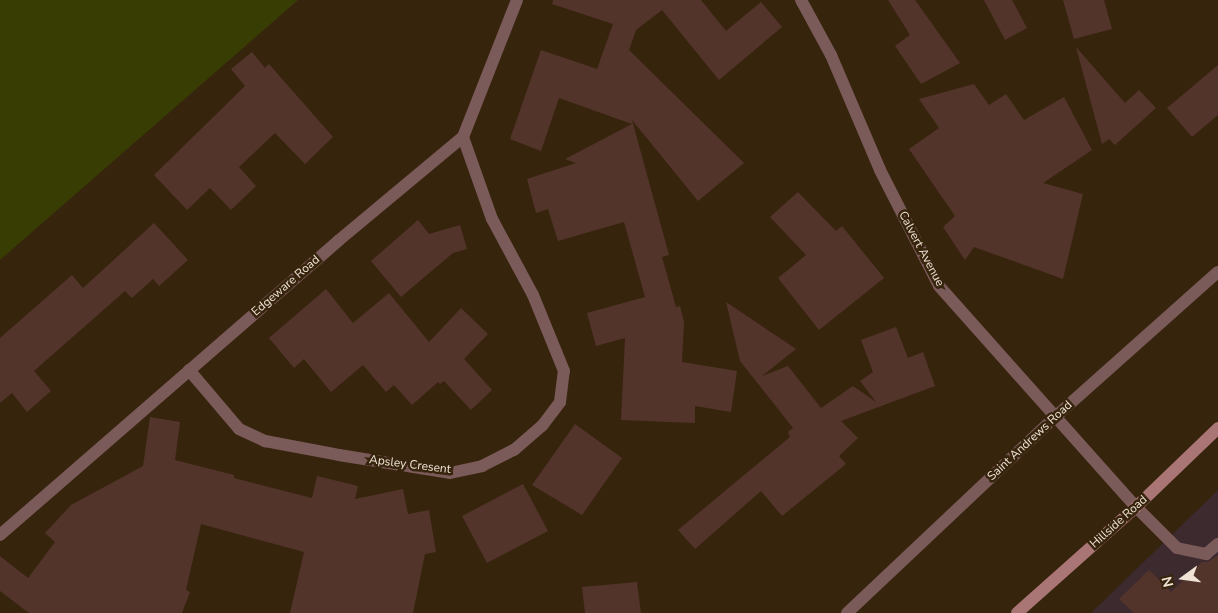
<!DOCTYPE html>
<style>
body{margin:0}
#map{position:relative;width:1218px;height:613px;overflow:hidden;background:#37240d;font-family:"Nunito Sans",sans-serif}
div>[style]{position:absolute}
.commercial>*{inset:0;background:#3d2a2f}
.green>*{inset:0;background:#383d04}
.building>*{inset:0;background:#52342b}
.lane>*{height:12px;margin:-6px;padding:0 6px;transform-origin:6px;border-radius:6px;background:#7b5a5a}
.street>*{height:12px;margin:-6px;padding:0 6px;transform-origin:6px;border-radius:6px;background:#7b5a5a}
.secondary>*{height:12px;margin:-6px;padding:0 6px;transform-origin:6px;border-radius:6px;background:#aa7575}
span{translate:-50% -50%;white-space:nowrap;text-align:center;line-height:1.15;-webkit-text-stroke:5px #37240d;paint-order:stroke}
.street-label{font-size:12px;color:#f0e3d6}
.north{position:absolute;left:1158px;top:553px;width:50px;height:50px;-webkit-text-stroke:4px #37240d;paint-order:stroke;rotate:256deg;font-size:14px;font-weight:700;line-height:20px;text-align:center;color:#f0e3d6}
.north::after{content:'';display:block;margin:auto;width:18px;height:22px;background:#f0e3d6;clip-path:polygon(50% 0,100% 100%,50% 72%,0 100%)}
</style>
<div id="map">
<div class="commercial">
<div style="clip-path:polygon(1218px 490px,1218px 613px,1091px 613px)"></div>
</div>
<div class="green">
<div style="clip-path:polygon(0 0,298px 0,0 260px)"></div>
</div>
<div class="building">
<div style="clip-path:polygon(553px 0,701px 0,726px 31px,761px 2px,782px 27px,719px 80px,662px 10px,636px 30px,629px 50px,744px 163px,698px 201px,632px 120px,669px 255px,662px 257px,676px 307px,680px 306px,684px 322px,682px 362px,737px 371px,731px 412px,695px 406px,695px 423px,621px 420px,625px 338px,596px 346px,587px 313px,645px 297px,624px 222px,558px 241px,548px 209px,536px 213px,527px 179px,576px 163px,565px 159px,632px 124px,559px 98px,541px 151px,510px 139px,541px 50px,597px 69px,613px 24px,552px 4px)"></div>
<div style="clip-path:polygon(888px 0,915px 0,960px 63px,921px 84px,895px 46px,910px 35px)"></div>
<div style="clip-path:polygon(984px 0,1012px 0,1027px 28px,1005px 40px)"></div>
<div style="clip-path:polygon(1063px 0,1104px 0,1112px 29px,1074px 39px)"></div>
<div style="clip-path:polygon(1076px 47px,1125px 103px,1139px 90px,1156px 108px,1115px 145px,1109px 139px,1102px 144px)"></div>
<div style="clip-path:polygon(252px 52px,265px 68px,269px 64px,333px 137px,305px 164px,275px 133px,239px 167px,256px 186px,231px 210px,210px 188px,187px 210px,154px 175px,245px 86px,231px 69px)"></div>
<div style="clip-path:polygon(1218px 65px,1218px 115px,1192px 137px,1167px 108px)"></div>
<div style="clip-path:polygon(974px 84px,989px 105px,1006px 94px,1024px 120px,1064px 97px,1092px 150px,1043px 183px,1083px 194px,1063px 279px,974px 247px,965px 260px,943px 227px,955px 216px,909px 149px,939px 128px,919px 99px)"></div>
<div style="clip-path:polygon(798px 192px,836px 231px,842px 226px,884px 278px,819px 330px,778px 278px,806px 255px,770px 217px)"></div>
<div style="clip-path:polygon(418px 220px,429px 234px,460px 225px,467px 249px,453px 253px,401px 297px,371px 261px)"></div>
<div style="clip-path:polygon(154px 223px,188px 260px,159px 286px,153px 279px,132px 298px,125px 291px,34px 371px,51px 391px,27px 412px,12px 393px,0 403px,0 338px,72px 275px,83px 288px)"></div>
<div style="clip-path:polygon(326px 289px,353px 323px,389px 293px,429px 342px,461px 308px,488px 334px,464px 359px,492px 390px,471px 410px,444px 381px,440px 384px,438px 382px,412px 405px,394px 385px,386px 392px,363px 365px,331px 392px,304px 359px,294px 368px,269px 338px)"></div>
<div style="clip-path:polygon(726px 302px,796px 349px,762px 376px,788px 366px,821px 408px,853px 386px,876px 402px,860px 381px,873px 372px,861px 340px,896px 327px,908px 358px,923px 352px,935px 386px,841px 421px,858px 438px,839px 456px,846px 464px,782px 516px,761px 491px,695px 549px,678px 530px,790px 437px,788px 432px,793px 428px,740px 361px)"></div>
<div style="clip-path:polygon(150px 417px,180px 422px,175px 460px,234px 475px,234px 478px,312px 498px,317px 476px,358px 486px,355px 499px,403px 489px,408px 514px,429px 510px,436px 552px,425px 554px,413px 613px,290px 613px,304px 552px,201px 524px,186px 590px,190px 592px,182px 613px,29px 613px,0 591px,0 556px,28px 578px,55px 542px,45px 533px,71px 505px,143px 466px)"></div>
<div style="clip-path:polygon(575px 424px,622px 458px,582px 515px,532px 485px)"></div>
<div style="clip-path:polygon(523px 484px,548px 531px,487px 563px,462px 516px)"></div>
<div style="clip-path:polygon(1218px 555px,1218px 613px,1134px 613px,1119px 599px,1149px 570px,1171px 592px,1202px 562px,1208px 562px)"></div>
<div style="clip-path:polygon(637px 582px,641px 613px,585px 613px,582px 587px)"></div>
</div>
<div class="lane">
<div style="left:1136px;top:507px;width:58px;rotate:45deg"></div>
<div style="left:1177px;top:548px;width:30px;rotate:12deg"></div>
<div style="left:1206px;top:554px;width:16px;rotate:-40deg"></div>
</div>
<div class="street">
<div style="left:801px;top:0;width:63px;rotate:61.4deg"></div>
<div style="left:831px;top:55px;width:125px;rotate:66.9deg"></div>
<div style="left:880px;top:170px;width:130px;rotate:63deg"></div>
<div style="left:939px;top:286px;width:296px;rotate:48.3deg"></div>
<div style="left:189px;top:370px;width:77px;rotate:49.7deg"></div>
<div style="left:239px;top:429px;width:29px;rotate:25deg"></div>
<div style="left:265px;top:441px;width:75px;rotate:10.7deg"></div>
<div style="left:339px;top:455px;width:112px;rotate:9.2deg"></div>
<div style="left:450px;top:473px;width:33px;rotate:-12deg"></div>
<div style="left:482px;top:466px;width:36px;rotate:-27deg"></div>
<div style="left:514px;top:450px;width:37px;rotate:-41deg"></div>
<div style="left:542px;top:426px;width:30px;rotate:-53deg"></div>
<div style="left:560px;top:402px;width:31px;rotate:-83deg"></div>
<div style="left:564px;top:371px;width:82px;rotate:-112.2deg"></div>
<div style="left:533px;top:295px;width:86px;rotate:-118.3deg"></div>
<div style="left:492px;top:219px;width:87px;rotate:-109.5deg"></div>
<div style="left:0;top:535px;width:448px;rotate:-41deg"></div>
<div style="left:338px;top:241px;width:163px;rotate:-39.8deg"></div>
<div style="left:463px;top:137px;width:147px;rotate:-68.5deg"></div>
<div style="left:847px;top:613px;width:286px;rotate:-43.3deg"></div>
<div style="left:1055px;top:417px;width:218px;rotate:-41.7deg"></div>
</div>
<div class="secondary">
<div style="left:1017px;top:613px;width:159px;rotate:-41.7deg"></div>
<div style="left:1136px;top:507px;width:114px;rotate:-43.9deg"></div>
</div>
<div class="street-label">
<span style="left:921px;top:249px;rotate:62deg">Calvert Avenue</span>
<span style="left:286px;top:286px;rotate:-41deg">Edgeware Road</span>
<span style="left:1030px;top:441px;rotate:-43deg">Saint Andrews Road</span>
<span style="left:410px;top:465px;rotate:7deg">Apsley Cresent</span>
<span style="left:1119px;top:522px;rotate:-42deg">Hillside Road</span>
</div>
<div class="north">N</div>
</div>
